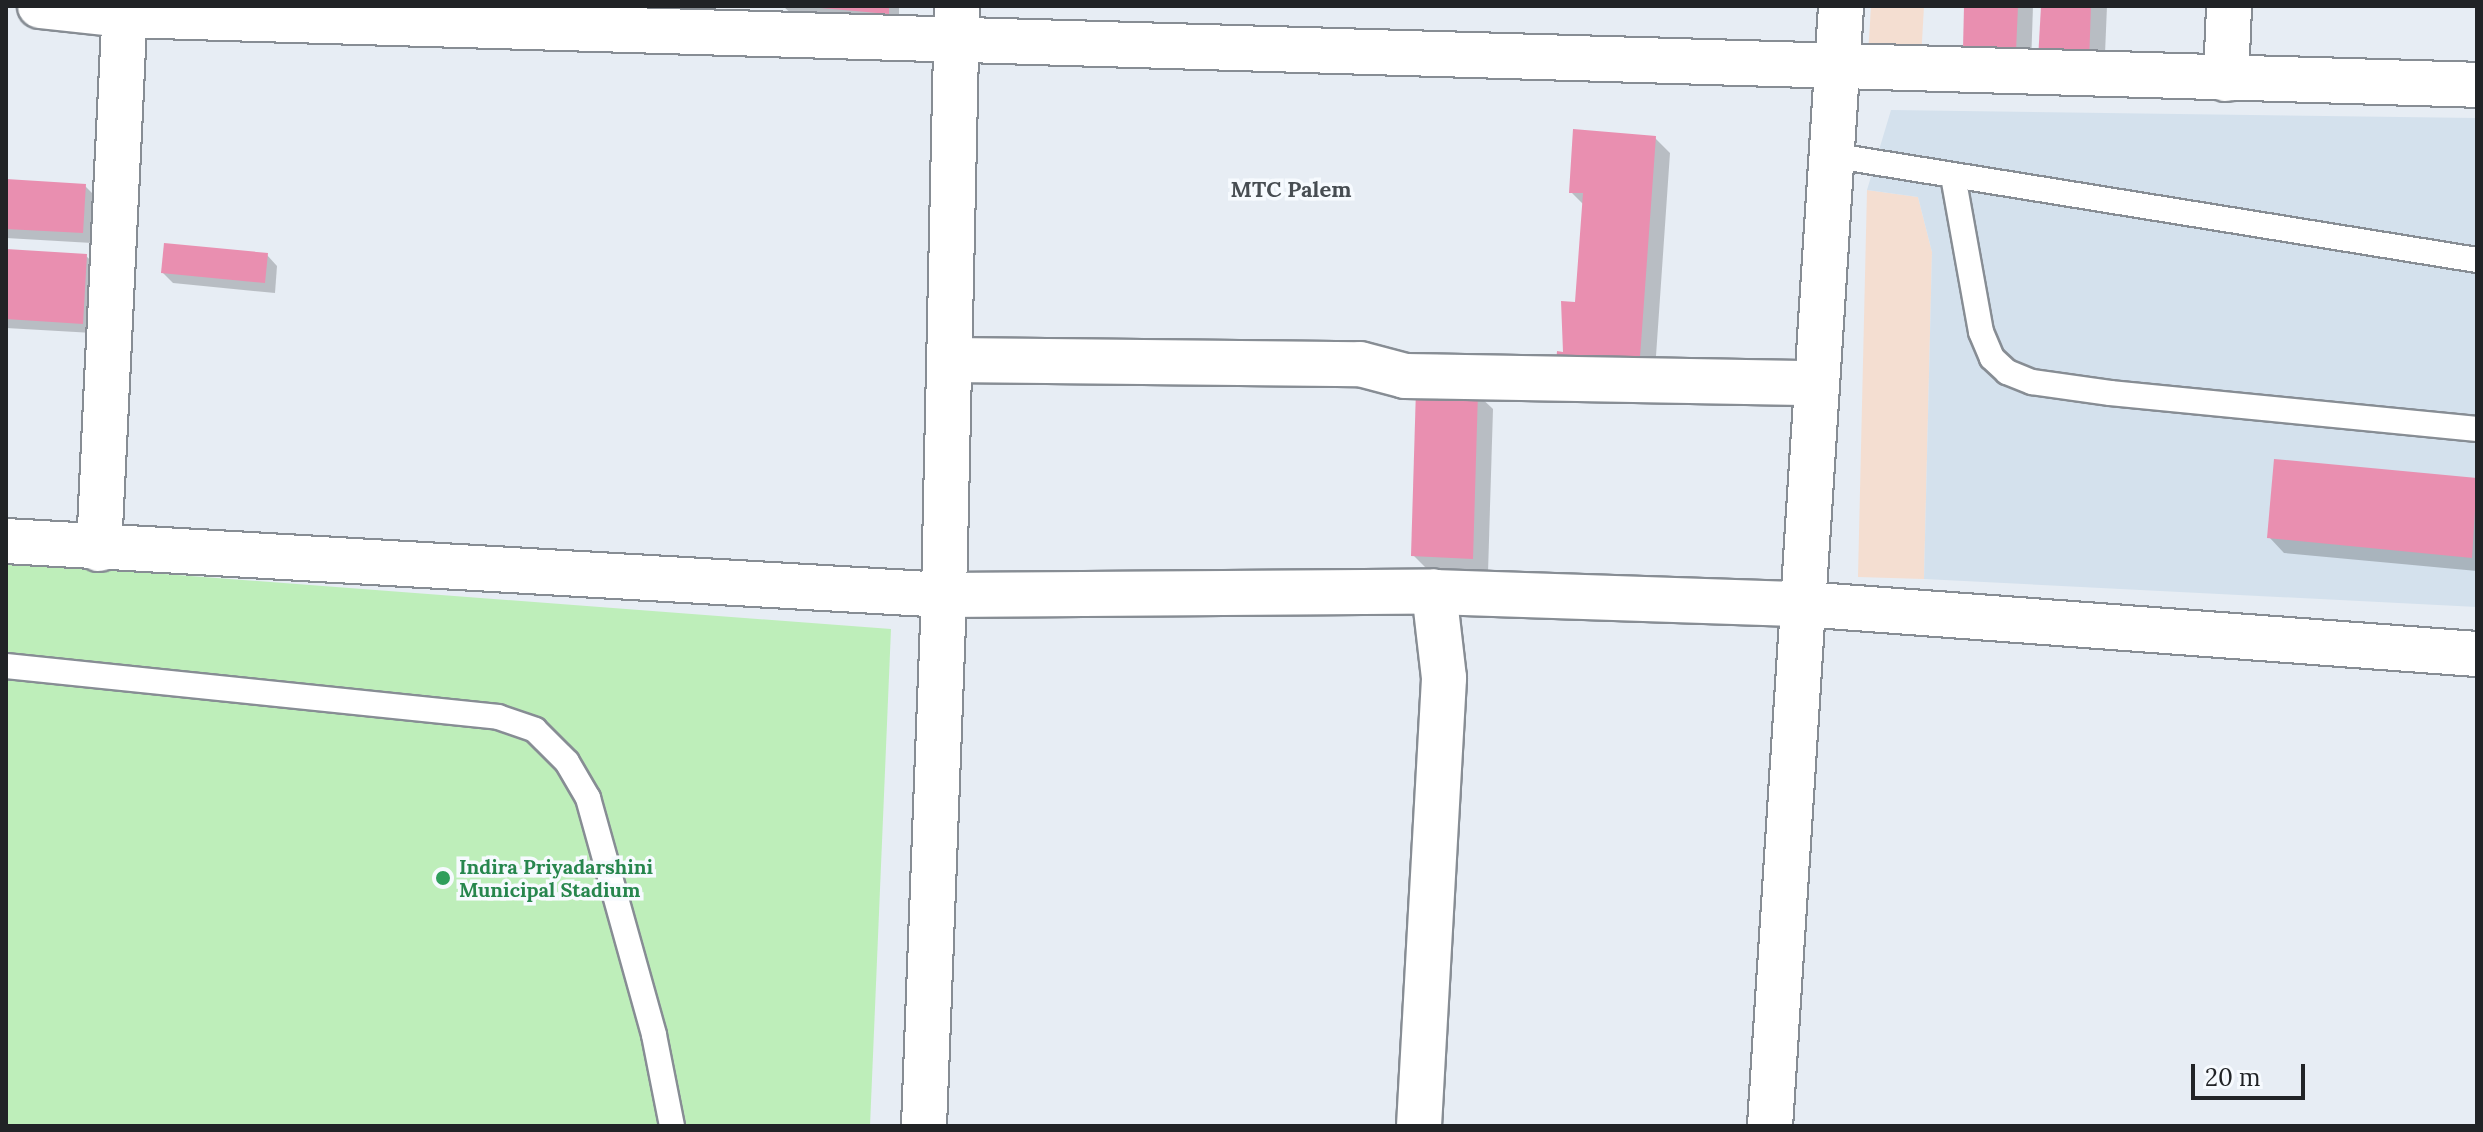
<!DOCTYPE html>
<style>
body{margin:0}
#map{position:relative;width:2483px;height:1132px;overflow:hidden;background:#e7edf4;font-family:Lora,serif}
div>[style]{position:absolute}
.commercial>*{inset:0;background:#f4ded1}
.built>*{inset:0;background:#d4e1ed}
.green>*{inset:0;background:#beeeba}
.shadow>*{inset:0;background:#0003}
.building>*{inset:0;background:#e98fb0}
.roads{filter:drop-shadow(2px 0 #878d94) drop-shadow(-2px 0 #878d94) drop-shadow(0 2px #878d94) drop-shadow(0 -2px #878d94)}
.service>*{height:24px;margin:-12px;padding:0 12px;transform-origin:12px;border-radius:12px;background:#fff}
.minor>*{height:44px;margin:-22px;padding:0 22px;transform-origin:22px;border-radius:22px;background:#fff}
.tertiary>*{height:44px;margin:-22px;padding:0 22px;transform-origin:22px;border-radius:22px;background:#fff}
.secondary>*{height:44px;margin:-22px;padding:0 22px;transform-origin:22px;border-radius:22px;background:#fff}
.dots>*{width:22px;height:22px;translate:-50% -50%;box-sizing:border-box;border:4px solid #f6fafe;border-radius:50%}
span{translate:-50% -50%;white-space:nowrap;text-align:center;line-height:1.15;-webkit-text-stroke:7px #f6fafe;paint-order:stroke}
.leisure-label{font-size:20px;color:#27864d;font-weight:700}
.left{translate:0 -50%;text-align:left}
.neighbourhood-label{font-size:22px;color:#474d52;font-weight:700}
.frame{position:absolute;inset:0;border:8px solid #212326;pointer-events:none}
.scale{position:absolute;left:2191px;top:1064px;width:114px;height:36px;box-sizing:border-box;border:4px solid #212326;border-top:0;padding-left:10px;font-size:24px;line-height:28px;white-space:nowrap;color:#212326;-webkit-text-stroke:6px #f6fafe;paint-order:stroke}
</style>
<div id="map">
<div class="commercial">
<div style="clip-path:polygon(1871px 6px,1924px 6px,1921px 59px,1868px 56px)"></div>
<div style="clip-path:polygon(1867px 190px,1918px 197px,1932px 252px,1924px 579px,1858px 577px)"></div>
</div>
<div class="built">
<div style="clip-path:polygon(1891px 110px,2477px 118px,2477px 607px,1924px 579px,1932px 252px,1918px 197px,1867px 190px)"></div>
</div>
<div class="green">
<div style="clip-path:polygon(6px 562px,891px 629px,870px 1126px,6px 1126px)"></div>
</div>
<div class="shadow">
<div style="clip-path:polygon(899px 6px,899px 23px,795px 17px,784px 7px)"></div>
<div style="clip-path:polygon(1966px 6px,2033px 6px,2031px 65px)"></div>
<div style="clip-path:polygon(2043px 6px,2107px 6px,2104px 78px)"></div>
<div style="clip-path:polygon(1655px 138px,1670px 153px,1654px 385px,1565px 354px,1577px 305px,1584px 205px,1571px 192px)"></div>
<div style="clip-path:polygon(6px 181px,85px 186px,95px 196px,92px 243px,6px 238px)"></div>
<div style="clip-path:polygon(6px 251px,86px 256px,97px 266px,93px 333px,6px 328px)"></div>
<div style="clip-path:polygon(267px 255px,277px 266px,275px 293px,173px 283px,163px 273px)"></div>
<div style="clip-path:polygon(1477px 394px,1493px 409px,1488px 573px,1429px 571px,1413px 555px)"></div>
<div style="clip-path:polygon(2276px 461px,2477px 480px,2477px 571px,2284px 553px,2269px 537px)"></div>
</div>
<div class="building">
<div style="clip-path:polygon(798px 6px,889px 6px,889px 14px)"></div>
<div style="clip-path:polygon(1964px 6px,2018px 6px,2016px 51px,1963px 49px)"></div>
<div style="clip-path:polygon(2041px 6px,2091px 6px,2089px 63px,2038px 60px)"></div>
<div style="clip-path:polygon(1573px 129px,1656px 136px,1639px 371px,1556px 365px,1557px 351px,1563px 352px,1561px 301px,1575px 302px,1583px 193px,1569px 193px)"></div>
<div style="clip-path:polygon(6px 179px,86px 184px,83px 233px,6px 229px)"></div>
<div style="clip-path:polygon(164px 243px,268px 253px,265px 283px,161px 273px)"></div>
<div style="clip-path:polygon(6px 249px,87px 254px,83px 324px,6px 319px)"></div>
<div style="clip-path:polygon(1416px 389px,1478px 392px,1473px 559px,1411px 556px)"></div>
<div style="clip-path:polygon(2274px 459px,2477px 478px,2472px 558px,2267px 538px)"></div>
</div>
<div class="roads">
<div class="service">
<div style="left:1830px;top:155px;width:655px;rotate:9.22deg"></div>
<div style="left:1953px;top:176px;width:158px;rotate:79.8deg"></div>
<div style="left:1981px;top:332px;width:28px;rotate:67deg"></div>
<div style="left:1992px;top:358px;width:21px;rotate:43deg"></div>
<div style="left:2007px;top:372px;width:27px;rotate:22deg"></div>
<div style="left:2032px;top:382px;width:79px;rotate:8deg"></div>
<div style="left:2110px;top:393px;width:369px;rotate:5.6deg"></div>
<div style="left:6px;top:666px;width:495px;rotate:5.9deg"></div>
<div style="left:498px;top:717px;width:39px;rotate:19deg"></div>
<div style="left:535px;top:730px;width:45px;rotate:45deg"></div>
<div style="left:567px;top:762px;width:42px;rotate:59.7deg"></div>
<div style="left:588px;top:798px;width:246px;rotate:74.4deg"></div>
<div style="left:654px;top:1035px;width:93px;rotate:78.8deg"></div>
</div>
<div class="minor">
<div style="left:40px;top:6px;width:84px;rotate:6.1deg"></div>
<div style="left:124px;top:15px;width:2354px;rotate:1.7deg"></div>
<div style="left:2226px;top:79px;width:73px;rotate:-87.6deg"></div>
<div style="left:950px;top:360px;width:410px;rotate:0.6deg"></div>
<div style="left:1360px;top:364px;width:47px;rotate:14.9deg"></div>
<div style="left:1405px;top:376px;width:411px;rotate:1deg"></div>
<div style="left:99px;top:549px;width:544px;rotate:-87.26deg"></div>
<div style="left:924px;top:1126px;width:531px;rotate:-87.84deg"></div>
<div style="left:944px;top:595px;width:589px;rotate:-88.74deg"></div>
<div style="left:1419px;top:1126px;width:449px;rotate:-86.8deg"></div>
<div style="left:1444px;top:678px;width:87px;rotate:-96.6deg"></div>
</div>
<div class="tertiary">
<div style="left:1770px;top:1126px;width:1122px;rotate:-86.37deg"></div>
</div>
<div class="secondary">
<div style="left:6px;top:541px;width:940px;rotate:3.29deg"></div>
<div style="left:944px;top:595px;width:490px;rotate:-0.4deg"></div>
<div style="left:1434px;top:592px;width:368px;rotate:1.9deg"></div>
<div style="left:1802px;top:604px;width:677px;rotate:4.24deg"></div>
</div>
</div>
<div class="dots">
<div style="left:443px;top:878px;background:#2e9e5b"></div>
</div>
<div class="leisure-label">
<span class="left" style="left:459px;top:878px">Indira Priyadarshini<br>Municipal Stadium</span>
</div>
<div class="neighbourhood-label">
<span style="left:1291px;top:190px">MTC Palem</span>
</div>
<div class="frame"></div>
<div class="scale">20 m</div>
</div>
